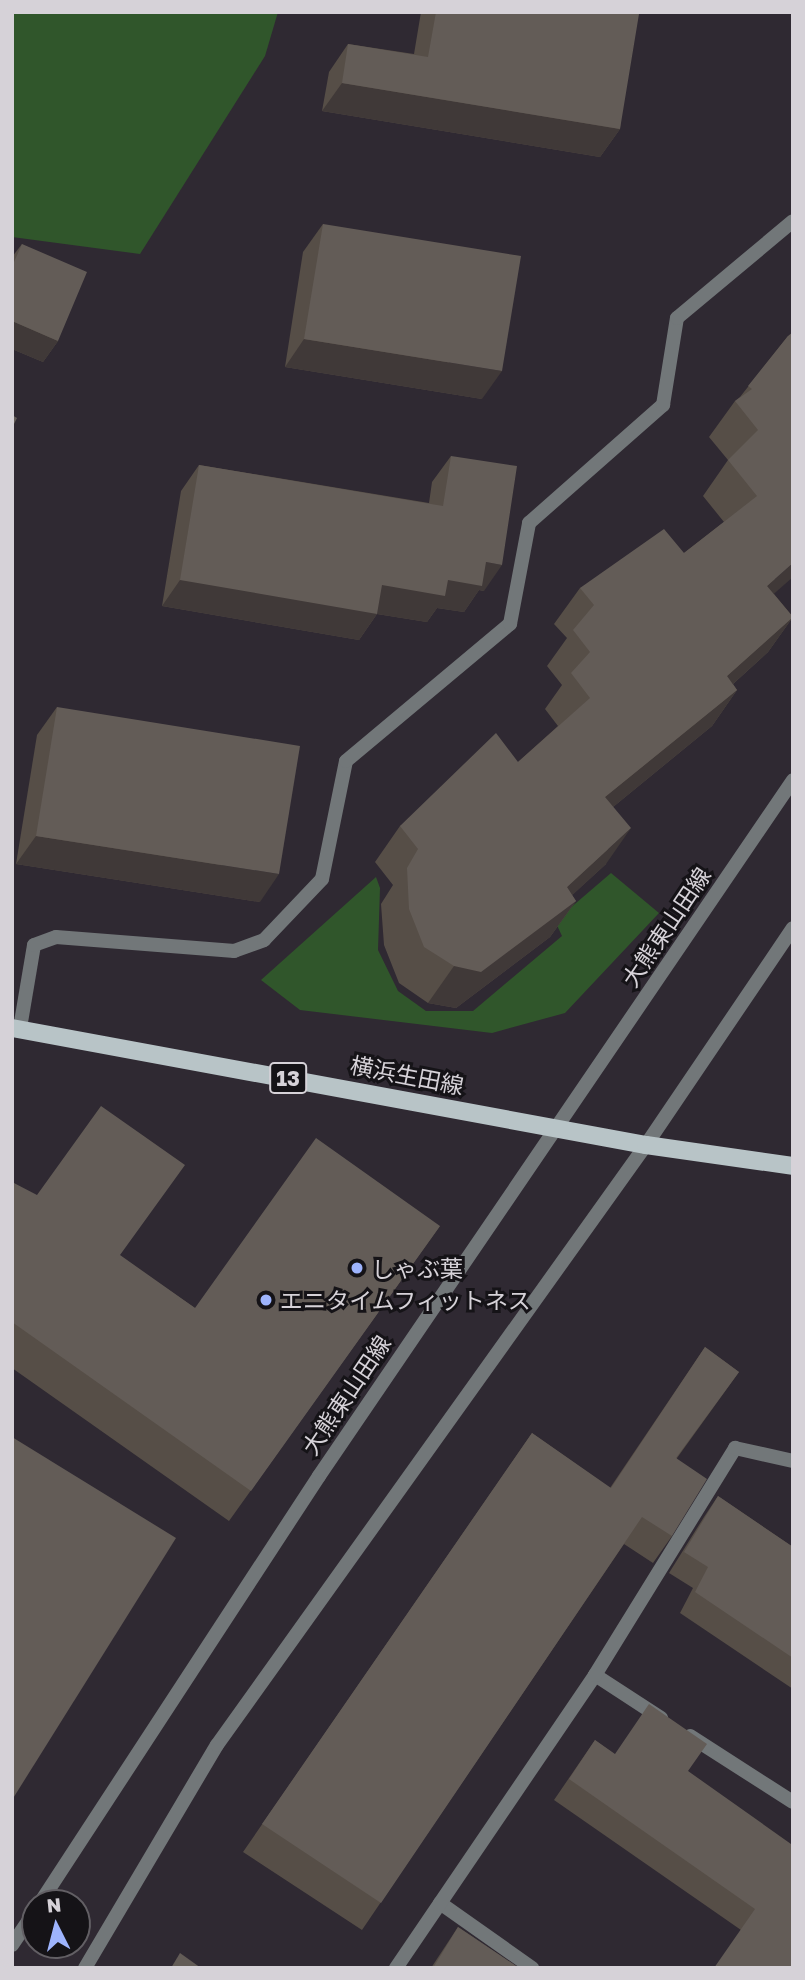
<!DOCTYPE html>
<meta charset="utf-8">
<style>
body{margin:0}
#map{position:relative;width:805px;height:1980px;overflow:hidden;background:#2f2932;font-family:"Golos Text","Noto Sans JP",sans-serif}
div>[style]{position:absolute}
.green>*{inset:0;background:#30562b}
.minor>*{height:14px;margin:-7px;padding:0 7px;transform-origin:7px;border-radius:7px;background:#727779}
.tertiary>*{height:14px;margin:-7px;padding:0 7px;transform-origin:7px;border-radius:7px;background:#727779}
.primary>*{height:18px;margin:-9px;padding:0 9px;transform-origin:9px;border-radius:9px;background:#b8c4c7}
.wall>*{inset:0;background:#564e47}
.shaded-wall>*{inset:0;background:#403938}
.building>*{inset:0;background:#635c57}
.dots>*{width:19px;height:19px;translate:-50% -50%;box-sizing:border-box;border:4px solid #151317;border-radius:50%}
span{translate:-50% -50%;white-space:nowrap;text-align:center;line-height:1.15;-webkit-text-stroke:6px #151317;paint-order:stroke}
.shield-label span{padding:2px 5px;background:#151317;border:2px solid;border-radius:5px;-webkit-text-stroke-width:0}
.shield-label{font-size:21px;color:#d6d2d8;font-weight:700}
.street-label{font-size:23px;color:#d6d2d8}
.poi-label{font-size:23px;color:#d6d2d8}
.left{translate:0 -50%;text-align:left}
.frame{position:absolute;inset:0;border:14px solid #d6d2d8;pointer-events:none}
.north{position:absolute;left:21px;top:1889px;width:70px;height:70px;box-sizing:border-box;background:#151317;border:2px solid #625f64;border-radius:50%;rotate:354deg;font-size:19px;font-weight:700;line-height:28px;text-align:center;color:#d6d2d8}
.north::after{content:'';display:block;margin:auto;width:24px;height:32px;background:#9eb4fd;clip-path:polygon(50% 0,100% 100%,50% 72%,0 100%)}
</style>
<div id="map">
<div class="green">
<div style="clip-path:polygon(12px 12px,278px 12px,265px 56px,140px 254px,12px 237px)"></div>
<div style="clip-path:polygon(611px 873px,659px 913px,565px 1013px,492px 1033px,300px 1010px,261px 980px,376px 877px,380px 888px,378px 950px,398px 991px,426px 1011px,473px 1011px,562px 936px,555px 921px)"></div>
</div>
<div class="minor">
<div style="left:20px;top:1028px;width:84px;rotate:-80.4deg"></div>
<div style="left:34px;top:945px;width:23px;rotate:-20deg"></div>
<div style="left:56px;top:937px;width:179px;rotate:4.5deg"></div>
<div style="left:234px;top:951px;width:32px;rotate:-20deg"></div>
<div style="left:264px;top:940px;width:84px;rotate:-46.4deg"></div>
<div style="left:322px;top:879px;width:120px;rotate:-78.5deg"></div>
<div style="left:346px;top:761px;width:214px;rotate:-39.9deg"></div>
<div style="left:510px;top:624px;width:103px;rotate:-79.3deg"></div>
<div style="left:529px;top:523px;width:179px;rotate:-41.4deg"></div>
<div style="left:663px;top:405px;width:88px;rotate:-80.9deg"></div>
<div style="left:677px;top:318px;width:151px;rotate:-39.9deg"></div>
<div style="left:595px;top:1675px;width:79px;rotate:33.1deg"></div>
<div style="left:690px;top:1736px;width:122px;rotate:32.7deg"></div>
<div style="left:440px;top:1903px;width:113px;rotate:35.2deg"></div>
<div style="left:396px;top:1968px;width:354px;rotate:-55.8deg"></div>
<div style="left:595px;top:1675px;width:267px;rotate:-58.3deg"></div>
<div style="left:735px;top:1448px;width:59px;rotate:12.6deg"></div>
</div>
<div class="tertiary">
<div style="left:40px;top:1903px;width:510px;rotate:-56.84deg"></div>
<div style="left:319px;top:1476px;width:842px;rotate:-55.74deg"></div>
<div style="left:12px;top:1945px;width:41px;rotate:-55.9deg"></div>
<div style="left:85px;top:1968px;width:259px;rotate:-59.4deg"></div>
<div style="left:217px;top:1745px;width:738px;rotate:-54.44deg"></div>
<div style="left:646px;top:1145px;width:262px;rotate:-55.9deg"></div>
</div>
<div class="primary">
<div style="left:12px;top:1028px;width:645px;rotate:10.46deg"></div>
<div style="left:646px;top:1145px;width:148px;rotate:8.1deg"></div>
</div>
<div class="wall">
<div style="clip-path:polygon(421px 12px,629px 12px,620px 129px,600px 157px,322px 111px,329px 72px,348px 44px,414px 54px)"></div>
<div style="clip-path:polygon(323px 224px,482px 399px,285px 367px,303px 252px)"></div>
<div style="clip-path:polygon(22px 244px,58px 341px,43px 362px,12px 349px,12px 257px)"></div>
<div style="clip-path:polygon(788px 336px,774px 594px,793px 617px,768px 652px,733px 684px,737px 690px,712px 726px,613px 807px,606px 864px,572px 895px,576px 901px,550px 937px,456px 1008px,428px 1003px,399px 983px,384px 945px,381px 904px,393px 885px,375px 862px,400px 826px,518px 762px,558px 726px,545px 709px,562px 685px,547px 666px,567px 638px,554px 624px,580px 588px,684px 553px,724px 522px,703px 496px,728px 460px,709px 437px,735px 401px,740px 397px)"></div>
<div style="clip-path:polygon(451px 456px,484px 591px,479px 590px,464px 612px,437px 608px,427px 622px,377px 614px,359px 640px,162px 606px,181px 491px,199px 465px,429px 503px,432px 482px)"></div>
<div style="clip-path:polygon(57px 707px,260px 902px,16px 864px,37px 735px)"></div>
<div style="clip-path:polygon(12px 1182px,195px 1308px,440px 1226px,229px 1521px,12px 1368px)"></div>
<div style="clip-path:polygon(705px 1347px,739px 1372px,677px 1458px,672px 1536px,653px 1563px,624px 1544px,362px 1930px,243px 1852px,532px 1433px,610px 1488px)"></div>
<div style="clip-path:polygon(718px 1496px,793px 1547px,793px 1689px,680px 1613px,693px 1588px,669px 1573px,704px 1517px)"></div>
<div style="clip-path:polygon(595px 1740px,614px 1754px,688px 1771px,793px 1968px,741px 1930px,554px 1800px)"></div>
<div style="clip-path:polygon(458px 1927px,519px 1968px,431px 1968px)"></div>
</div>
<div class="shaded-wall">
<div style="clip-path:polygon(342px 83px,620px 129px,600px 157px,322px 111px)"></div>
<div style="clip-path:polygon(12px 321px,58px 341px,43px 362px,12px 349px)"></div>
<div style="clip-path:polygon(304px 339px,502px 371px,482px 399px,285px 367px)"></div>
<div style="clip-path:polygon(486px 562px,502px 565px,484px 591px,479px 590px,464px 612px,437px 608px,427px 622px,377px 614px,359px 640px,162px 606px,180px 580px,382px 585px,448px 580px)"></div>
<div style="clip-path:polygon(793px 563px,793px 577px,742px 622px,767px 586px)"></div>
<div style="clip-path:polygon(793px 617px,768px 652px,702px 712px,727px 676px)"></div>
<div style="clip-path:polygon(737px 690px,712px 726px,580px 834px,605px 797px)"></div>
<div style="clip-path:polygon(631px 828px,606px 864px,542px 923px,567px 887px)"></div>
<div style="clip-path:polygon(36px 836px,279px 874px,260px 902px,16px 864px)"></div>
<div style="clip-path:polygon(576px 901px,550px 937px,456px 1008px,428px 1003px,454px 966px)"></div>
</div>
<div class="building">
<div style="clip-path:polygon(436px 12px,629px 12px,639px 14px,620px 129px,342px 83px,348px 44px,428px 57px)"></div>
<div style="clip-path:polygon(323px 224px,521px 256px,502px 371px,304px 339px)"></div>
<div style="clip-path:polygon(22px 244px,87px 272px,58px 341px,12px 321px,12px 261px,14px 262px)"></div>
<div style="clip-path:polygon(793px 332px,793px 563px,767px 586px,793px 617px,727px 676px,737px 690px,605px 797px,631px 828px,567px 887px,576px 901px,481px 972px,454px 966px,424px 947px,409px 909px,407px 868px,418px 849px,400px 826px,496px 733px,518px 762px,590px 698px,571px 673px,590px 652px,573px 630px,594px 605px,580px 588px,664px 529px,684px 553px,757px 496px,728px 460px,758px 430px,735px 401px,752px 389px,748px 386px,788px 336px)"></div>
<div style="clip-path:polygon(12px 415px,17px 418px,12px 428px)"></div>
<div style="clip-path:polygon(451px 456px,517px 466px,502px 565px,486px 562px,482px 586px,448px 580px,445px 596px,382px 585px,377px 614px,180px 580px,199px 465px,443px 506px)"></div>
<div style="clip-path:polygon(57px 707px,300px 746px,279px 874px,36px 836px)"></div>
<div style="clip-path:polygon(101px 1106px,185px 1165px,120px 1255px,195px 1308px,316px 1138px,440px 1226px,251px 1491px,12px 1322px,12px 1182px,37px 1195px)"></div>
<div style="clip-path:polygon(705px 1347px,739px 1372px,676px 1458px,707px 1479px,672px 1536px,642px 1517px,381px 1903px,262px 1824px,532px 1433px,611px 1488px)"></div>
<div style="clip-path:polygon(12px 1437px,176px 1538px,12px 1800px)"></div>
<div style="clip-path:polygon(718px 1496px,793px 1547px,793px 1658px,695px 1592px,708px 1567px,684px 1552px)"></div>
<div style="clip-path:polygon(649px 1704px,707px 1744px,688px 1771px,791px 1844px,793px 1841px,793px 1968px,714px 1968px,755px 1909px,569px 1779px,595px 1740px,615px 1754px)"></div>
<div style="clip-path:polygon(458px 1927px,519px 1968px,433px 1968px)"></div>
<div style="clip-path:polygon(180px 1953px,201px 1968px,171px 1968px)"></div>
</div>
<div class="dots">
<div style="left:357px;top:1268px;background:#9eb4fd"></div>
<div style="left:266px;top:1300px;background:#9eb4fd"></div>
</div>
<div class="shield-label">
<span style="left:288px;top:1078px">13</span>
</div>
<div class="street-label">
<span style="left:666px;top:927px;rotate:-56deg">大熊東山田線</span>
<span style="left:407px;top:1075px;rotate:11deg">横浜生田線</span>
<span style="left:346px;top:1395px;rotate:-56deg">大熊東山田線</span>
</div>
<div class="poi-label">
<span class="left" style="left:371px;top:1268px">しゃぶ葉</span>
<span class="left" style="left:280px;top:1300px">エニタイムフィットネス</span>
</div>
<div class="frame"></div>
<div class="north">N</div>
</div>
